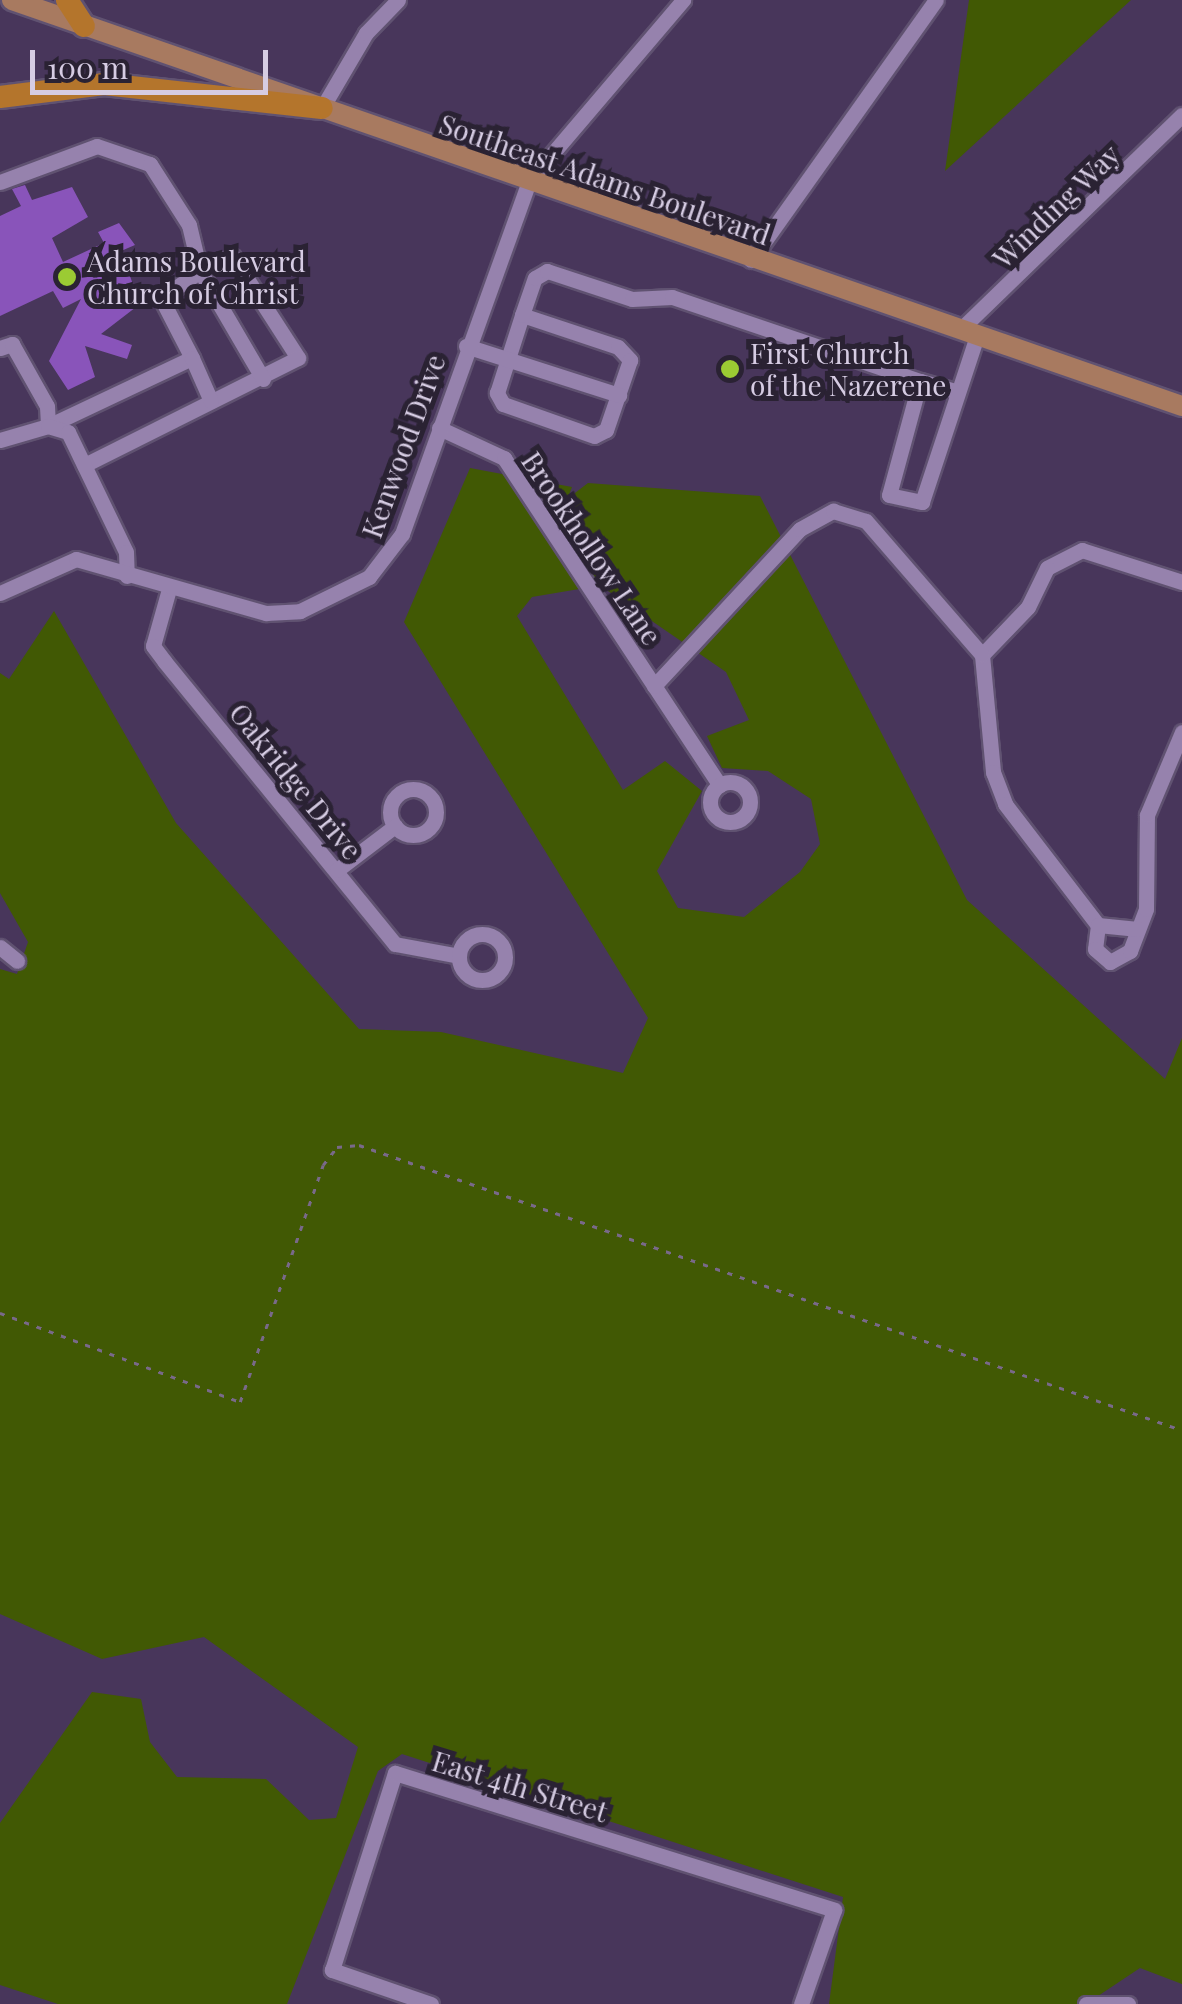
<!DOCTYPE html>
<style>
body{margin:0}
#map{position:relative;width:1182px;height:2004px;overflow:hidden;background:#48365b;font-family:"Playfair Display",serif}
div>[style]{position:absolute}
.green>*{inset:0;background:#415904}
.building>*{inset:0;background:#8954ba}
.path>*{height:2.5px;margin-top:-1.25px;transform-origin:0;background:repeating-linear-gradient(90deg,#79698a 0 5px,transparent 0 13px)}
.roads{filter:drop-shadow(2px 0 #605271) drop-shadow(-2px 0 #605271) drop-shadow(0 2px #605271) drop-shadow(0 -2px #605271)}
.minor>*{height:15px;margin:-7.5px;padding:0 7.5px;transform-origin:7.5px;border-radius:7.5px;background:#9682ad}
.minor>.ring{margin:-7.5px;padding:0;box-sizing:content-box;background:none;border:15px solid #9682ad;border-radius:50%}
.major>*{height:20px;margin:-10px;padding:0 10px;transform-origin:10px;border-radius:10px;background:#a87a60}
.highway>*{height:22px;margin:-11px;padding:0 11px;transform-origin:11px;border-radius:11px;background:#b4752c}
.dots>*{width:28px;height:28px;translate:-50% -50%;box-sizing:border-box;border:5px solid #2a2233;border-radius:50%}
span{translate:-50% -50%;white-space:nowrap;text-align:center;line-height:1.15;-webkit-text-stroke:10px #2a2233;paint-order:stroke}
.street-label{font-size:28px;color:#d6cce3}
.poi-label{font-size:28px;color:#d6cce3}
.left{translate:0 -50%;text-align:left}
.scale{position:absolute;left:30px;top:50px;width:238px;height:45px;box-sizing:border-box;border:5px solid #d6cce3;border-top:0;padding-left:12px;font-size:30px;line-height:35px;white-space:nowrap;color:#d6cce3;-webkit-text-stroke:8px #2a2233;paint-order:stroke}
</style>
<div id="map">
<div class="green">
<div style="clip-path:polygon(969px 0,1131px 0,945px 171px)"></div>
<div style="clip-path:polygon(470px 468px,572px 487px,552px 540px,591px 587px,532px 597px,517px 616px,623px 790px,665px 761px,702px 791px,657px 871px,678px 908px,744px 917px,800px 872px,820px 844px,811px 799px,768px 771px,722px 768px,707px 736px,749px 720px,726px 672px,582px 573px,560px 528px,571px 496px,588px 483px,760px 496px,967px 900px,1165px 1079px,1182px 1038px,1182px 1984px,1140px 1968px,1086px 2004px,829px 2004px,843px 1897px,402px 1754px,378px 1771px,287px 2004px,58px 2004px,0 1985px,0 1823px,92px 1692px,141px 1699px,150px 1742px,177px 1777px,266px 1779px,309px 1820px,336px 1818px,358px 1747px,204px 1637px,102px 1659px,0 1614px,0 969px,17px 974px,28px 942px,0 893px,0 673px,9px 679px,54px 611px,176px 823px,359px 1029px,441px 1032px,623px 1073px,648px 1018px,404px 622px)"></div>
</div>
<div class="building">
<div style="clip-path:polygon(25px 185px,32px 200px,72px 187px,88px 217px,52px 238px,63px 262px,104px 243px,98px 232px,119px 223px,135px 245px,121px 251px,140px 304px,101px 334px,132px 345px,127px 359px,85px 346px,95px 377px,68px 390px,49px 361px,81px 299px,63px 308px,53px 291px,0 316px,0 216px,21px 206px,12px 189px)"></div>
</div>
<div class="path">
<div style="left:0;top:1313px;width:256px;rotate:20.3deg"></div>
<div style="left:240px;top:1402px;width:251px;rotate:-70.7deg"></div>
<div style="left:323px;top:1165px;width:23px;rotate:-52deg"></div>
<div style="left:337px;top:1147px;width:22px;rotate:-5deg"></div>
<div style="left:359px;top:1145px;width:871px;rotate:19.1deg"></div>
</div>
<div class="roads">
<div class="minor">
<div style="left:322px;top:108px;width:87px;rotate:-59.6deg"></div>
<div style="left:366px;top:33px;width:46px;rotate:-45.9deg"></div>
<div style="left:0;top:182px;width:103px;rotate:-20.4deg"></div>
<div style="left:97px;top:146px;width:56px;rotate:18.8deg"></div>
<div style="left:150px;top:164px;width:72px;rotate:57.4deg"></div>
<div style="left:189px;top:225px;width:47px;rotate:76.6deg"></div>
<div style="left:200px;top:271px;width:36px;rotate:-23deg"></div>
<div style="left:233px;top:257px;width:120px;rotate:57.2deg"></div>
<div style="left:298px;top:358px;width:239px;rotate:153.4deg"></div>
<div style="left:751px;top:260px;width:319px;rotate:-54.6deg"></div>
<div style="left:522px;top:315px;width:101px;rotate:18.4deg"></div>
<div style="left:618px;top:347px;width:18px;rotate:47deg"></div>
<div style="left:630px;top:360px;width:74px;rotate:108.9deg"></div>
<div style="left:606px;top:430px;width:13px;rotate:153deg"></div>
<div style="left:594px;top:436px;width:96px;rotate:-160.6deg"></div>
<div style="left:503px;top:404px;width:13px;rotate:-119deg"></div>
<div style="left:497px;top:393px;width:82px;rotate:-72.2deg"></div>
<div style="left:522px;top:315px;width:39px;rotate:-71deg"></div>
<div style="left:535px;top:278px;width:14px;rotate:-30deg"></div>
<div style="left:547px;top:271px;width:89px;rotate:18.2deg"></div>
<div style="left:632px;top:299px;width:40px;rotate:-2.9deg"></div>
<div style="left:672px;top:297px;width:262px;rotate:18.7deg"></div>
<div style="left:960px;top:330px;width:309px;rotate:-44.1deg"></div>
<div style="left:466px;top:346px;width:161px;rotate:17.8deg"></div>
<div style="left:0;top:348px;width:13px;rotate:-18deg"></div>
<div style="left:12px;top:344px;width:71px;rotate:60.6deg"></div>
<div style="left:47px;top:406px;width:20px;rotate:87deg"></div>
<div style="left:48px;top:426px;width:159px;rotate:-25.3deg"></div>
<div style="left:192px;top:358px;width:68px;rotate:-117.3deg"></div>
<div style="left:161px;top:298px;width:47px;rotate:-34.7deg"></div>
<div style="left:200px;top:271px;width:125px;rotate:59.7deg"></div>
<div style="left:192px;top:358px;width:47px;rotate:66.2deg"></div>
<div style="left:955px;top:391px;width:36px;rotate:-164deg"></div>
<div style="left:920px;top:381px;width:118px;rotate:105.2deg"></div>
<div style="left:889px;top:495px;width:34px;rotate:12deg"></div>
<div style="left:922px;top:502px;width:175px;rotate:-71.7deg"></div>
<div style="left:439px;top:428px;width:72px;rotate:24.8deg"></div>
<div style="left:504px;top:458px;width:392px;rotate:56.6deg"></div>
<div style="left:0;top:440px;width:50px;rotate:-16.3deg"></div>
<div style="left:48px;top:426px;width:21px;rotate:17deg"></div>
<div style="left:68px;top:432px;width:133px;rotate:64.2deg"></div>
<div style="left:126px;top:552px;width:24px;rotate:88deg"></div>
<div style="left:1182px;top:582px;width:105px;rotate:-162.3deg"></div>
<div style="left:1082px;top:550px;width:39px;rotate:153deg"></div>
<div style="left:1047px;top:568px;width:43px;rotate:116deg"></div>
<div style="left:1028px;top:607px;width:66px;rotate:133.8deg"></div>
<div style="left:982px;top:655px;width:118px;rotate:84.6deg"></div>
<div style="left:993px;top:772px;width:34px;rotate:69deg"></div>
<div style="left:1005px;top:804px;width:153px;rotate:52.5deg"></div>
<div style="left:1098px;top:925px;width:24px;rotate:97deg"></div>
<div style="left:1095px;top:949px;width:20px;rotate:41deg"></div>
<div style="left:1110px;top:962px;width:23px;rotate:-29deg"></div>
<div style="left:1130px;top:951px;width:45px;rotate:-69.1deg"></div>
<div style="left:1146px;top:909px;width:94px;rotate:-89.4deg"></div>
<div style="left:1147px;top:815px;width:90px;rotate:-67.1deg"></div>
<div style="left:169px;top:589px;width:59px;rotate:105.7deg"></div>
<div style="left:153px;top:646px;width:20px;rotate:53deg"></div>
<div style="left:165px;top:662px;width:364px;rotate:50.8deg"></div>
<div style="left:395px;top:944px;width:65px;rotate:10.6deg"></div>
<div style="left:0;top:593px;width:83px;rotate:-24.1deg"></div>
<div style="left:76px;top:559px;width:198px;rotate:15.9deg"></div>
<div style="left:266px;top:613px;width:34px;rotate:-3deg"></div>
<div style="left:300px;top:611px;width:77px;rotate:-26.2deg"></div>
<div style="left:369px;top:577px;width:54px;rotate:-52.5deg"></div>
<div style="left:402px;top:534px;width:375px;rotate:-70.2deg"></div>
<div style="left:529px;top:181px;width:238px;rotate:-49.6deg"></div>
<div style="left:654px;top:686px;width:214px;rotate:-47.1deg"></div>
<div style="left:800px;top:529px;width:38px;rotate:-29deg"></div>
<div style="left:833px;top:511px;width:34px;rotate:17deg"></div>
<div style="left:866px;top:521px;width:177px;rotate:49.1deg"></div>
<div class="ring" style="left:710px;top:782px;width:25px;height:25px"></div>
<div class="ring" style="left:390px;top:789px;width:31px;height:31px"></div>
<div style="left:337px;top:870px;width:73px;rotate:-37.2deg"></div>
<div style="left:1098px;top:925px;width:40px;rotate:5.7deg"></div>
<div class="ring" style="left:459px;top:934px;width:31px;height:31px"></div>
<div style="left:0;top:947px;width:22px;rotate:39deg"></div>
<div style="left:431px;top:2004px;width:105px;rotate:-161deg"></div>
<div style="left:332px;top:1970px;width:207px;rotate:-72.3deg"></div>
<div style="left:395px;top:1773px;width:460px;rotate:17.3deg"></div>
<div style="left:834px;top:1910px;width:100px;rotate:109.3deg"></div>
<div style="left:1086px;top:2004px;width:42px"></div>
</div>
<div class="major">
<div style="left:12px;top:0;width:1238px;rotate:19.14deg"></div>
</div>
<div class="highway">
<div style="left:67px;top:0;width:31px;rotate:57deg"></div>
<div style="left:0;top:97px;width:105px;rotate:-7.1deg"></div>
<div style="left:104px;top:84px;width:219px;rotate:6.3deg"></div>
</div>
</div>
<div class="dots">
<div style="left:67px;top:277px;background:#9bcb33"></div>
<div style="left:730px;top:369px;background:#9bcb33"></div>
</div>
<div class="street-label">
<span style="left:605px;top:179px;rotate:19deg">Southeast Adams Boulevard</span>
<span style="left:1056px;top:206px;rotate:-44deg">Winding Way</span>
<span style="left:403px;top:446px;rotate:-70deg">Kenwood Drive</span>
<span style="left:592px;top:548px;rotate:56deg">Brookhollow Lane</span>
<span style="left:296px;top:781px;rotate:51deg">Oakridge Drive</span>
<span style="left:520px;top:1786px;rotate:17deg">East 4th Street</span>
</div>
<div class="poi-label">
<span class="left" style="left:87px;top:277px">Adams Boulevard<br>Church of Christ</span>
<span class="left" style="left:750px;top:369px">First Church<br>of the Nazerene</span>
</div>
<div class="scale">100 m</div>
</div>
